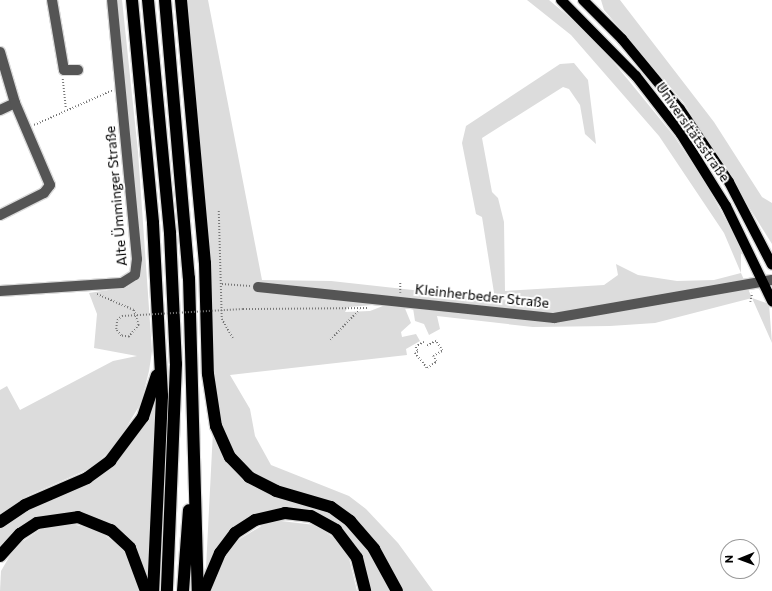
<!DOCTYPE html>
<meta charset="utf-8">
<style>
body{margin:0}
#map{position:relative;width:772px;height:591px;overflow:hidden;background:#fff;font-family:Commissioner,sans-serif}
div>[style]{position:absolute}
.green>*{inset:0;background:#dcdcdc}
.path>*{height:1.5px;margin-top:-0.75px;transform-origin:0;background:repeating-linear-gradient(90deg,#777 0 1px,transparent 0 3px)}
.roads{filter:drop-shadow(1px 0 #dbdbdb) drop-shadow(-1px 0 #dbdbdb) drop-shadow(0 1px #dbdbdb) drop-shadow(0 -1px #dbdbdb)}
.minor>*{height:10px;margin:-5px;padding:0 5px;transform-origin:5px;border-radius:5px;background:#555}
.major>*{height:10px;margin:-5px;padding:0 5px;transform-origin:5px;border-radius:5px;background:#000}
.highway>*{height:12px;margin:-6px;padding:0 6px;transform-origin:6px;border-radius:6px;background:#000}
.path-bridge>*{height:1.5px;margin-top:-0.75px;transform-origin:0;background:repeating-linear-gradient(90deg,#777 0 1px,transparent 0 3px)}
span{translate:-50% -50%;white-space:nowrap;text-align:center;line-height:1.15;-webkit-text-stroke:4px #fff;paint-order:stroke}
.street-label{font-size:14px;color:#000}
.north{position:absolute;left:720px;top:539px;width:40px;height:40px;box-sizing:border-box;background:#fff;border:1px solid #999;border-radius:50%;rotate:269deg;font-size:11px;font-weight:700;line-height:16px;text-align:center;color:#000}
.north::after{content:'';display:block;margin:auto;width:14px;height:18px;background:#000;clip-path:polygon(50% 0,100% 100%,50% 72%,0 100%)}
</style>
<div id="map">
<div class="green">
<div style="clip-path:polygon(116px 0,122px 0,138px 152px,152px 351px,149px 371px,141px 403px,115px 446px,91px 468px,27px 496px,0 514px,0 390px,7px 386px,20px 410px,113px 361px,137px 356px,94px 348px,97px 314px,89px 293px,128px 287px,140px 274px)"></div>
<div style="clip-path:polygon(187px 0,208px 0,262px 280px,331px 281px,495px 299px,482px 217px,476px 214px,462px 143px,466px 126px,560px 64px,574px 63px,588px 80px,596px 144px,585px 134px,580px 105px,569px 89px,563px 87px,482px 138px,492px 192px,498px 198px,504px 222px,505px 291px,604px 285px,618px 275px,616px 264px,638px 275px,677px 281px,714px 280px,741px 273px,724px 233px,659px 136px,571px 35px,527px 0,549px 0,593px 37px,674px 136px,707px 186px,744px 253px,741px 254px,741px 273px,752px 298px,769px 304px,772px 343px,752px 298px,655px 323px,610px 326px,533px 327px,437px 316px,440px 329px,429px 335px,424px 324px,415px 321px,413px 308px,554px 322px,402px 296px,374px 296px,373px 305px,348px 307px,345px 312px,370px 311px,388px 304px,404px 306px,411px 323px,401px 332px,402px 337px,416px 334px,420px 341px,406px 349px,407px 355px,230px 375px,250px 409px,255px 436px,271px 465px,349px 496px,366px 509px,398px 543px,433px 591px,404px 591px,360px 522px,323px 498px,274px 484px,257px 475px,240px 461px,221px 426px,214px 373px,202px 159px)"></div>
<div style="clip-path:polygon(601px 0,620px 0,714px 122px,762px 197px,772px 203px,772px 244px,684px 103px,604px 10px)"></div>
<div style="clip-path:polygon(155px 404px,148px 575px,126px 538px,62px 514px,0 552px,0 527px,13px 516px,118px 459px,140px 432px)"></div>
<div style="clip-path:polygon(213px 431px,228px 461px,338px 517px,361px 538px,392px 591px,368px 591px,354px 544px,284px 509px,255px 515px,221px 542px,206px 568px)"></div>
<div style="clip-path:polygon(281px 521px,315px 525px,337px 540px,348px 554px,357px 591px,211px 591px,225px 558px,238px 540px,263px 525px)"></div>
<div style="clip-path:polygon(72px 524px,97px 530px,118px 545px,127px 555px,139px 591px,0 591px,1px 571px,15px 547px,41px 529px)"></div>
</div>
<div class="path">
<div style="left:63px;top:79px;width:30px;rotate:84deg"></div>
<div style="left:34px;top:125px;width:86px;rotate:-23.9deg"></div>
<div style="left:219px;top:211px;width:108px;rotate:88.4deg"></div>
<div style="left:222px;top:319px;width:22px;rotate:60deg"></div>
<div style="left:222px;top:284px;width:28px;rotate:4deg"></div>
<div style="left:400px;top:293px;width:10px;rotate:-90deg"></div>
<div style="left:97px;top:294px;width:40px;rotate:23.4deg"></div>
<div style="left:134px;top:310px;width:16px;rotate:72deg"></div>
<div style="left:139px;top:325px;width:16px;rotate:130deg"></div>
<div style="left:129px;top:337px;width:8px;rotate:-173deg"></div>
<div style="left:121px;top:336px;width:9px;rotate:-126deg"></div>
<div style="left:116px;top:329px;width:9px;rotate:-84deg"></div>
<div style="left:117px;top:320px;width:6px;rotate:-39deg"></div>
<div style="left:750px;top:302px;width:9px;rotate:-77deg"></div>
<div style="left:243px;top:309px;width:126px;rotate:-0.5deg"></div>
<div style="left:330px;top:340px;width:42px;rotate:-46deg"></div>
<div style="left:424px;top:342px;width:9px;rotate:148deg"></div>
<div style="left:416px;top:347px;width:5px;rotate:68deg"></div>
<div style="left:418px;top:352px;width:3px;rotate:162deg"></div>
<div style="left:415px;top:353px;width:19px;rotate:51deg"></div>
<div style="left:427px;top:368px;width:11px;rotate:-34deg"></div>
<div style="left:436px;top:362px;width:7px;rotate:-117deg"></div>
<div style="left:433px;top:356px;width:10px;rotate:-29deg"></div>
<div style="left:442px;top:351px;width:12px;rotate:-121deg"></div>
<div style="left:436px;top:341px;width:12px;rotate:149deg"></div>
</div>
<div class="roads">
<div class="minor">
<div style="left:52px;top:0;width:71px;rotate:80.3deg"></div>
<div style="left:64px;top:70px;width:14px"></div>
<div style="left:0;top:52px;width:53px;rotate:73.6deg"></div>
<div style="left:15px;top:103px;width:17px;rotate:155deg"></div>
<div style="left:0;top:215px;width:49px;rotate:-26.6deg"></div>
<div style="left:44px;top:193px;width:10px;rotate:-53deg"></div>
<div style="left:50px;top:185px;width:89px;rotate:-113.1deg"></div>
<div style="left:258px;top:287px;width:298px;rotate:6deg"></div>
<div style="left:554px;top:318px;width:221px;rotate:-9.9deg"></div>
<div style="left:0;top:291px;width:122px;rotate:-3.8deg"></div>
<div style="left:122px;top:283px;width:15px;rotate:-32deg"></div>
<div style="left:135px;top:275px;width:16px;rotate:-83deg"></div>
<div style="left:137px;top:259px;width:260px;rotate:-95.5deg"></div>
</div>
<div class="major">
<div style="left:561px;top:0;width:107px;rotate:45.4deg"></div>
<div style="left:636px;top:76px;width:73px;rotate:52.2deg"></div>
<div style="left:681px;top:134px;width:85px;rotate:58deg"></div>
<div style="left:726px;top:206px;width:106px;rotate:64.2deg"></div>
<div style="left:583px;top:0;width:55px;rotate:45deg"></div>
<div style="left:622px;top:39px;width:91px;rotate:50.4deg"></div>
<div style="left:680px;top:109px;width:88px;rotate:56.1deg"></div>
<div style="left:729px;top:182px;width:93px;rotate:62.6deg"></div>
</div>
<div class="highway">
<div style="left:132px;top:0;width:224px;rotate:84.6deg"></div>
<div style="left:153px;top:223px;width:173px;rotate:87deg"></div>
<div style="left:162px;top:396px;width:195px;rotate:92.6deg"></div>
<div style="left:148px;top:0;width:234px;rotate:84.6deg"></div>
<div style="left:170px;top:233px;width:131px;rotate:87.4deg"></div>
<div style="left:176px;top:364px;width:227px;rotate:92.3deg"></div>
<div style="left:165px;top:0;width:279px;rotate:85.1deg"></div>
<div style="left:189px;top:278px;width:313px;rotate:88.4deg"></div>
<div style="left:181px;top:0;width:264px;rotate:84.8deg"></div>
<div style="left:205px;top:263px;width:111px;rotate:88.5deg"></div>
<div style="left:208px;top:374px;width:53px;rotate:81.3deg"></div>
<div style="left:216px;top:426px;width:34px;rotate:66deg"></div>
<div style="left:230px;top:457px;width:28px;rotate:46deg"></div>
<div style="left:249px;top:477px;width:30px;rotate:27deg"></div>
<div style="left:276px;top:491px;width:57px;rotate:16.2deg"></div>
<div style="left:331px;top:507px;width:24px;rotate:36deg"></div>
<div style="left:350px;top:521px;width:37px;rotate:49deg"></div>
<div style="left:374px;top:549px;width:48px;rotate:61.3deg"></div>
<div style="left:0;top:522px;width:30px;rotate:-34deg"></div>
<div style="left:25px;top:505px;width:68px;rotate:-23.5deg"></div>
<div style="left:87px;top:478px;width:29px;rotate:-36deg"></div>
<div style="left:110px;top:461px;width:55px;rotate:-53.1deg"></div>
<div style="left:143px;top:417px;width:44px;rotate:-71.6deg"></div>
<div style="left:0;top:556px;width:30px;rotate:-48deg"></div>
<div style="left:20px;top:534px;width:20px;rotate:-33deg"></div>
<div style="left:37px;top:523px;width:41px;rotate:-8.3deg"></div>
<div style="left:78px;top:517px;width:35px;rotate:22deg"></div>
<div style="left:111px;top:530px;width:26px;rotate:43deg"></div>
<div style="left:130px;top:548px;width:46px;rotate:69.6deg"></div>
<div style="left:183px;top:591px;width:81px;rotate:-85.8deg"></div>
<div style="left:204px;top:591px;width:41px;rotate:-67.2deg"></div>
<div style="left:220px;top:553px;width:25px;rotate:-53deg"></div>
<div style="left:235px;top:533px;width:24px;rotate:-33deg"></div>
<div style="left:255px;top:520px;width:31px;rotate:-13deg"></div>
<div style="left:285px;top:513px;width:26px;rotate:7deg"></div>
<div style="left:311px;top:516px;width:29px;rotate:29deg"></div>
<div style="left:336px;top:530px;width:35px;rotate:53deg"></div>
<div style="left:357px;top:558px;width:34px;rotate:76deg"></div>
</div>
</div>
<div class="path-bridge">
<div style="left:122px;top:316px;width:121px;rotate:-3.3deg"></div>
</div>
<div class="street-label">
<span style="left:693px;top:132px;rotate:55deg">Universitätsstraße</span>
<span style="left:116px;top:196px;rotate:-95deg">Alte Ümminger Straße</span>
<span style="left:482px;top:296px;rotate:6deg">Kleinherbeder Straße</span>
</div>
<div class="north">N</div>
</div>
